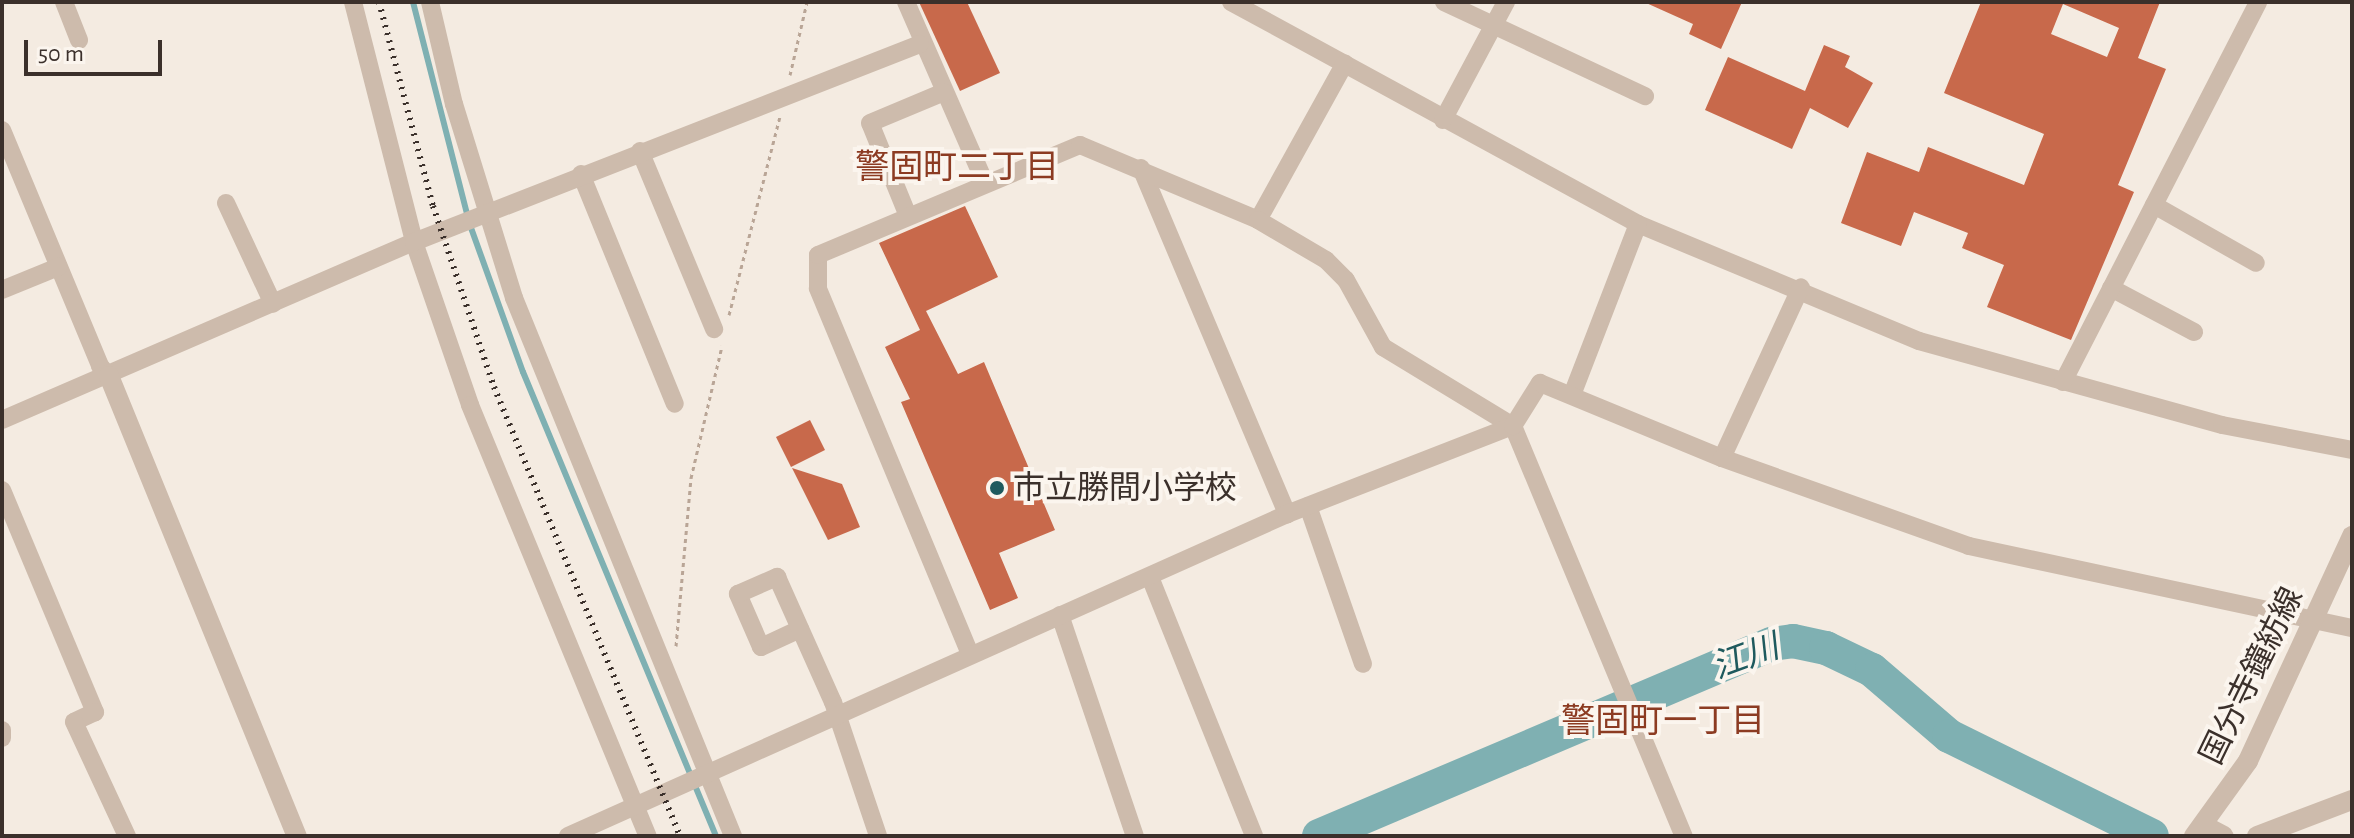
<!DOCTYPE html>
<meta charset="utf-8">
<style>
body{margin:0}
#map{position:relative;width:2354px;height:838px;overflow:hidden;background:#f4ebe1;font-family:"Alegreya Sans","Noto Sans JP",sans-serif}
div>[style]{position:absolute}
.stream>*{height:6px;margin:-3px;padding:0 3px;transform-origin:3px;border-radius:3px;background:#7fb0b2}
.river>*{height:34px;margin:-17px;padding:0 17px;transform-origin:17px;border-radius:17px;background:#7fb0b2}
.building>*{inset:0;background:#c8694b}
.path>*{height:3px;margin-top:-1.5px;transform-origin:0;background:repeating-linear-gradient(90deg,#b9a596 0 4px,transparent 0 8px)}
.minor>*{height:18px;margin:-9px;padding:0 9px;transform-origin:9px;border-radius:9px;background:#cdbbac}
.tertiary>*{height:20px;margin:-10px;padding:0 10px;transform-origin:10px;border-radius:10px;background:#cdbbac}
.rail>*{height:6px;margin-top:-3px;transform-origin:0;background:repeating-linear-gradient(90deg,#3b302b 0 2px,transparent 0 8px)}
.dots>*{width:22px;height:22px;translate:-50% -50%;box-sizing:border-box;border:4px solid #fbf5ee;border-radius:50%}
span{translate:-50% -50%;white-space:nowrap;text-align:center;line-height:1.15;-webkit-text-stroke:8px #fbf5ee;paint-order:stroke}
.poi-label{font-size:32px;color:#3b302b}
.left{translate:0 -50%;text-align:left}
.street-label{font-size:32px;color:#3b302b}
.neighbourhood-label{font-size:34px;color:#8c3b22}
.water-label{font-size:34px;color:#1f5a5e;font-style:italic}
.frame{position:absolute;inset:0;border:4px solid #3b302b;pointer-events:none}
.scale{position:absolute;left:24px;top:40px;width:138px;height:36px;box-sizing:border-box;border:4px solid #3b302b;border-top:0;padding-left:10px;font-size:24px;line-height:28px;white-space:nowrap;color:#3b302b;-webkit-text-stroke:6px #fbf5ee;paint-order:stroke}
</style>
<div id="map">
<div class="stream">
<div style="left:413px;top:2px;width:230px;rotate:75.7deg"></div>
<div style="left:470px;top:225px;width:156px;rotate:70.2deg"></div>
<div style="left:523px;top:372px;width:503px;rotate:67.42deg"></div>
</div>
<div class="river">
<div style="left:1319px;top:836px;width:492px;rotate:-23deg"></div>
<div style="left:1772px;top:644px;width:21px;rotate:-8deg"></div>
<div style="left:1793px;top:641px;width:34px;rotate:12deg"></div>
<div style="left:1826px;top:648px;width:51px;rotate:25.6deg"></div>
<div style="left:1872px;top:670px;width:101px;rotate:40.6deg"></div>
<div style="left:1949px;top:736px;width:226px;rotate:26.2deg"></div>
</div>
<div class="building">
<div style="clip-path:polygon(919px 2px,967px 2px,1000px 73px,960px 91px)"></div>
<div style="clip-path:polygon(1644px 2px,1742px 2px,1721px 49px,1689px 34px,1693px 24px)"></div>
<div style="clip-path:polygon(evenodd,1981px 2px,2160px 2px,2138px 58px,2166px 69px,2118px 185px,2134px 192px,2071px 340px,1987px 307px,2004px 265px,1962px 248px,1968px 233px,1914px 212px,1901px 246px,1841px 223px,1867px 152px,1919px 172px,1928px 147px,2024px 185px,2044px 134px,1944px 93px,1981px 2px,2063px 4px,2119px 28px,2107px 57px,2051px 34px,2063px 4px)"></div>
<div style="clip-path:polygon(1824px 45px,1850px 56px,1845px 67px,1873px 83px,1848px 128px,1810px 108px,1792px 149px,1705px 110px,1728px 57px,1805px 91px)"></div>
<div style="clip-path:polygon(965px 206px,998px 277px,926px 311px,958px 374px,984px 362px,1055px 530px,999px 553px,1018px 598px,990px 610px,901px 402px,910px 399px,885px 347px,920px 330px,879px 243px)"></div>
<div style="clip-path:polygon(810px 420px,825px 450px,791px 467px,776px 437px)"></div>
<div style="clip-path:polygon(792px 468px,842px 484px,860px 527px,828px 540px)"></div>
</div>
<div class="path">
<div style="left:790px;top:75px;width:75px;rotate:-76.9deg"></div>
<div style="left:729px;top:315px;width:204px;rotate:-75.6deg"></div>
<div style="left:676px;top:646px;width:169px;rotate:-84.9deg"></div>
<div style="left:691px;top:478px;width:136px;rotate:-76.8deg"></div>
</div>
<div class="minor">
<div style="left:64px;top:2px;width:41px;rotate:68.5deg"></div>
<div style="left:353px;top:2px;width:248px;rotate:75.7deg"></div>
<div style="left:414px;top:242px;width:172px;rotate:71deg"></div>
<div style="left:470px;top:405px;width:466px;rotate:67.6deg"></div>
<div style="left:430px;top:2px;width:105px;rotate:76.8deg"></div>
<div style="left:454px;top:104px;width:203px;rotate:72.8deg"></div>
<div style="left:514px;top:298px;width:581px;rotate:67.85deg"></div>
<div style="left:906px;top:2px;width:197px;rotate:66.4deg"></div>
<div style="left:1231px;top:2px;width:464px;rotate:28.6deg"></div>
<div style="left:1638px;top:224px;width:304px;rotate:22.6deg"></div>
<div style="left:1919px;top:341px;width:314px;rotate:15.5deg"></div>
<div style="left:2222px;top:425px;width:132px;rotate:10.9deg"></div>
<div style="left:1444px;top:2px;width:222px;rotate:25.1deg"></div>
<div style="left:1443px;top:120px;width:134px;rotate:-61.9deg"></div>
<div style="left:2px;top:130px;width:256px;rotate:67.4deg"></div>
<div style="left:100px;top:366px;width:13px;rotate:48deg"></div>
<div style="left:640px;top:151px;width:193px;rotate:67.4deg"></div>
<div style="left:1141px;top:168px;width:376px;rotate:67.1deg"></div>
<div style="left:581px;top:174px;width:248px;rotate:67.8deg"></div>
<div style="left:226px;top:203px;width:111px;rotate:65deg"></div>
<div style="left:2154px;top:205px;width:117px;rotate:29.6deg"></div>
<div style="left:908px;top:216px;width:100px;rotate:-112.2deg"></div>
<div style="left:870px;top:123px;width:80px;rotate:-22.7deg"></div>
<div style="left:1258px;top:220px;width:179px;rotate:-61deg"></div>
<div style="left:2111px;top:288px;width:94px;rotate:27.9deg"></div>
<div style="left:2px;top:290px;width:61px;rotate:-22.3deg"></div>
<div style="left:2063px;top:382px;width:427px;rotate:-62.8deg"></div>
<div style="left:1572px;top:395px;width:183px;rotate:-68.9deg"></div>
<div style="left:2px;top:420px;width:449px;rotate:-23.4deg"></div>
<div style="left:414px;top:242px;width:543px;rotate:-21.37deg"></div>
<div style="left:1722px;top:458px;width:188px;rotate:-65.2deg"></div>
<div style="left:2px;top:490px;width:241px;rotate:67.3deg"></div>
<div style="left:95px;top:712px;width:23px;rotate:155deg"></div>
<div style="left:74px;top:722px;width:126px;rotate:65.1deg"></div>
<div style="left:1308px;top:506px;width:167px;rotate:70.8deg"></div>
<div style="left:1150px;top:577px;width:279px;rotate:68.1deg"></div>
<div style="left:1060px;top:615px;width:233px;rotate:71.3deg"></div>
<div style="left:800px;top:629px;width:43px;rotate:155.2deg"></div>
<div style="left:761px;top:647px;width:58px;rotate:-113.5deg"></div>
<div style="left:738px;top:594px;width:43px;rotate:-23.6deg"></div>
<div style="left:777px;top:577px;width:137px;rotate:65.9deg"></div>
<div style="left:833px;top:702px;width:141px;rotate:71.4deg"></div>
<div style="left:970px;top:654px;width:396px;rotate:-112.6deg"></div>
<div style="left:818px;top:288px;width:33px;rotate:-90deg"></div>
<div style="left:818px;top:255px;width:284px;rotate:-22.8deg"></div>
<div style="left:1080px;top:145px;width:193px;rotate:22.8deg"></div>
<div style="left:1258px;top:220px;width:79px;rotate:30.5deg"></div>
<div style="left:1326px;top:260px;width:28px;rotate:45deg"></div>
<div style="left:1346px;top:280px;width:77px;rotate:61.1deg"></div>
<div style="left:1383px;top:347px;width:152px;rotate:31.3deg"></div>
<div style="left:1513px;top:426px;width:444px;rotate:67.4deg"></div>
<div style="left:2px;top:730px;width:8px;rotate:90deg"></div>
<div style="left:568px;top:836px;width:788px;rotate:-24.12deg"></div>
<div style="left:1287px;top:514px;width:243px;rotate:-21.3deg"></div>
<div style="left:1513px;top:426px;width:51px;rotate:-57.9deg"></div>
<div style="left:1540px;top:383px;width:197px;rotate:22.4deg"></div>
<div style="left:1722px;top:458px;width:262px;rotate:19.6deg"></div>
<div style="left:1969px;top:546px;width:392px;rotate:12.1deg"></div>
</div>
<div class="tertiary">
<div style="left:109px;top:376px;width:497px;rotate:67.8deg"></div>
<div style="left:2205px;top:826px;width:21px;rotate:28deg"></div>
<div style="left:2194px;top:836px;width:92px;rotate:-54.2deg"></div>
<div style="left:2248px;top:761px;width:248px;rotate:-65.2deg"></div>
<div style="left:2257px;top:836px;width:102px;rotate:-20.8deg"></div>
</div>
<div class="rail">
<div style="left:379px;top:2px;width:211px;rotate:75.2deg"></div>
<div style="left:433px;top:206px;width:191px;rotate:71.4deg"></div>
<div style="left:494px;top:387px;width:486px;rotate:67.5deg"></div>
</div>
<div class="dots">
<div style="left:997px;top:488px;background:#1f5a5e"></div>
</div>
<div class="poi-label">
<span class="left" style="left:1013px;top:488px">市立勝間小学校</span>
</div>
<div class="street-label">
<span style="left:2252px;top:676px;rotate:-64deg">国分寺鐘紡線</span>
</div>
<div class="neighbourhood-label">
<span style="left:957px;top:169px">警固町二丁目</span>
<span style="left:1663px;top:723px">警固町一丁目</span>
</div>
<div class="water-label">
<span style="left:1746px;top:658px;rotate:-20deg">江川</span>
</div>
<div class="frame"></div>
<div class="scale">50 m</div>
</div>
